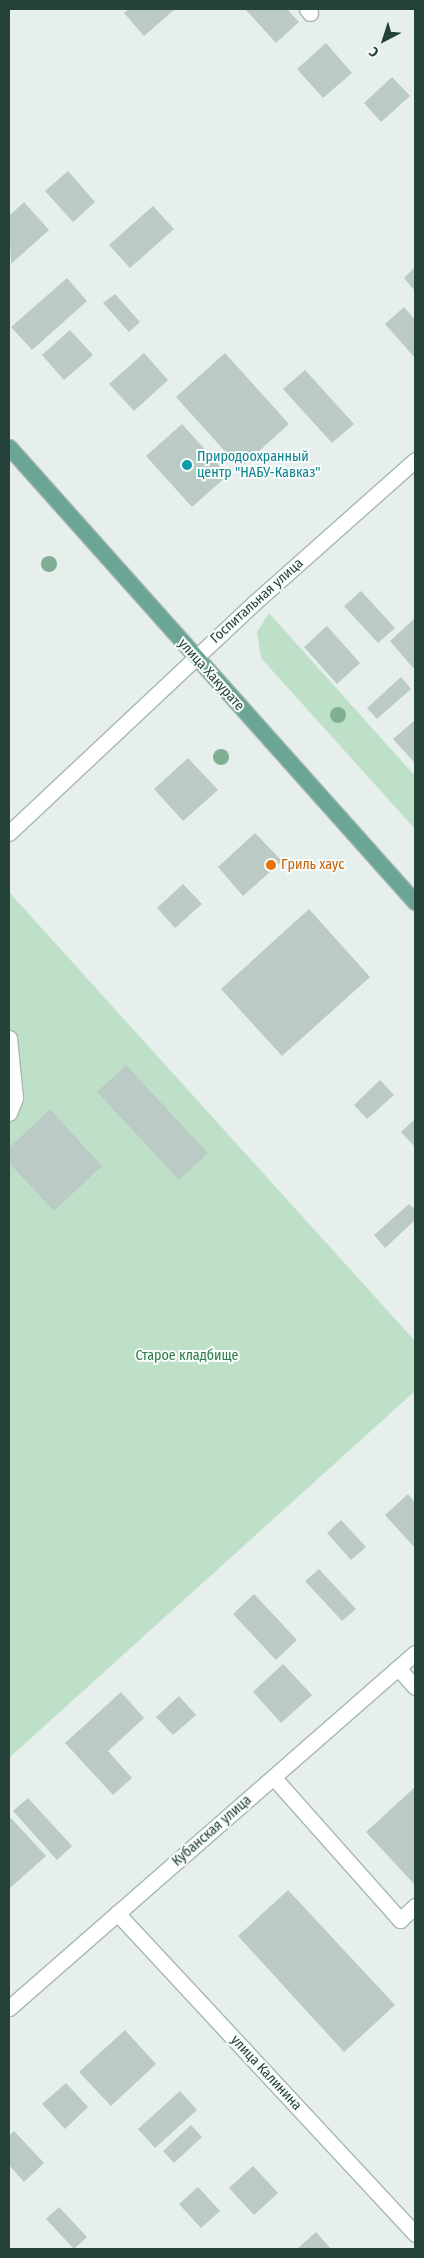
<!DOCTYPE html>
<meta charset="utf-8">
<style>
body{margin:0}
#map{position:relative;width:424px;height:2258px;overflow:hidden;background:#e6efeb;font-family:"Fira Sans Condensed",sans-serif}
div>[style]{position:absolute}
.green>*{inset:0;background:#bfe0c8}
.building>*{inset:0;background:#bbcac4}
.roads{filter:drop-shadow(1px 0 #a8b8b2) drop-shadow(-1px 0 #a8b8b2) drop-shadow(0 1px #a8b8b2) drop-shadow(0 -1px #a8b8b2)}
.minor>*{height:15px;margin:-7.5px;padding:0 7.5px;transform-origin:7.5px;border-radius:7.5px;background:#fff}
.major>*{height:15px;margin:-7.5px;padding:0 7.5px;transform-origin:7.5px;border-radius:7.5px;background:#6aa596}
.trees>*{width:16px;height:16px;margin:-8px;border-radius:50%;background:#80af93}
.dots>*{width:14px;height:14px;translate:-50% -50%;box-sizing:border-box;border:2px solid #f7fbf9;border-radius:50%}
span{translate:-50% -50%;white-space:nowrap;text-align:center;line-height:1.15;-webkit-text-stroke:4px #f7fbf9;paint-order:stroke}
.culture-label{font-size:14px;color:#0d838f}
.left{translate:0 -50%;text-align:left}
.street-label{font-size:14px;color:#24423a}
.food-label{font-size:14px;color:#c56008}
.park-label{font-size:14px;color:#2d7a4b}
.frame{position:absolute;inset:0;border:10px solid #24423a;pointer-events:none}
.north{position:absolute;left:359px;top:15px;width:50px;height:50px;-webkit-text-stroke:4px #f7fbf9;paint-order:stroke;rotate:220deg;font-size:14px;font-weight:700;line-height:20px;text-align:center;color:#24423a}
.north::after{content:'';display:block;margin:auto;width:18px;height:22px;background:#24423a;clip-path:polygon(50% 0,100% 100%,50% 72%,0 100%)}
</style>
<div id="map">
<div class="green">
<div style="clip-path:polygon(269px 613px,415px 776px,415px 829px,261px 658px,257px 632px)"></div>
<div style="clip-path:polygon(9px 892px,415px 1341px,415px 1391px,9px 1758px)"></div>
</div>
<div class="building">
<div style="clip-path:polygon(129px 9px,175px 9px,144px 36px,124px 13px)"></div>
<div style="clip-path:polygon(245px 9px,287px 9px,299px 22px,276px 43px)"></div>
<div style="clip-path:polygon(326px 43px,352px 73px,323px 98px,297px 69px)"></div>
<div style="clip-path:polygon(392px 77px,410px 96px,381px 122px,364px 103px)"></div>
<div style="clip-path:polygon(68px 171px,95px 202px,73px 222px,45px 191px)"></div>
<div style="clip-path:polygon(24px 202px,49px 230px,11px 264px,9px 216px)"></div>
<div style="clip-path:polygon(153px 206px,174px 229px,130px 268px,109px 245px)"></div>
<div style="clip-path:polygon(415px 267px,415px 291px,404px 278px)"></div>
<div style="clip-path:polygon(67px 278px,87px 301px,32px 350px,11px 327px)"></div>
<div style="clip-path:polygon(115px 294px,140px 322px,129px 332px,103px 303px)"></div>
<div style="clip-path:polygon(404px 307px,415px 320px,415px 358px,385px 324px)"></div>
<div style="clip-path:polygon(70px 330px,93px 355px,64px 380px,42px 355px)"></div>
<div style="clip-path:polygon(144px 353px,168px 380px,134px 411px,109px 384px)"></div>
<div style="clip-path:polygon(225px 353px,289px 424px,240px 468px,176px 397px)"></div>
<div style="clip-path:polygon(305px 370px,354px 424px,332px 443px,283px 389px)"></div>
<div style="clip-path:polygon(182px 424px,228px 475px,192px 507px,146px 456px)"></div>
<div style="clip-path:polygon(361px 591px,395px 628px,378px 643px,344px 606px)"></div>
<div style="clip-path:polygon(415px 618px,415px 666px,413px 668px,390px 641px)"></div>
<div style="clip-path:polygon(327px 626px,360px 663px,337px 684px,304px 647px)"></div>
<div style="clip-path:polygon(401px 677px,411px 689px,377px 719px,367px 708px)"></div>
<div style="clip-path:polygon(415px 720px,415px 761px,414px 762px,393px 739px)"></div>
<div style="clip-path:polygon(188px 758px,218px 790px,183px 821px,154px 789px)"></div>
<div style="clip-path:polygon(255px 833px,282px 861px,243px 896px,218px 867px)"></div>
<div style="clip-path:polygon(183px 884px,202px 904px,175px 928px,157px 908px)"></div>
<div style="clip-path:polygon(309px 909px,370px 977px,282px 1056px,221px 989px)"></div>
<div style="clip-path:polygon(126px 1065px,208px 1153px,179px 1180px,97px 1092px)"></div>
<div style="clip-path:polygon(380px 1080px,394px 1095px,367px 1119px,354px 1105px)"></div>
<div style="clip-path:polygon(50px 1109px,102px 1166px,54px 1211px,9px 1163px,9px 1148px)"></div>
<div style="clip-path:polygon(415px 1119px,415px 1145px,414px 1146px,401px 1132px)"></div>
<div style="clip-path:polygon(409px 1204px,415px 1210px,415px 1220px,385px 1248px,374px 1235px)"></div>
<div style="clip-path:polygon(408px 1494px,415px 1503px,415px 1548px,385px 1515px)"></div>
<div style="clip-path:polygon(341px 1520px,366px 1547px,351px 1560px,327px 1533px)"></div>
<div style="clip-path:polygon(319px 1569px,356px 1609px,342px 1621px,305px 1581px)"></div>
<div style="clip-path:polygon(254px 1594px,297px 1640px,276px 1660px,233px 1614px)"></div>
<div style="clip-path:polygon(283px 1664px,312px 1695px,281px 1723px,253px 1692px)"></div>
<div style="clip-path:polygon(121px 1692px,144px 1718px,108px 1751px,132px 1778px,113px 1795px,65px 1743px)"></div>
<div style="clip-path:polygon(179px 1696px,196px 1715px,173px 1735px,156px 1717px)"></div>
<div style="clip-path:polygon(415px 1787px,415px 1885px,366px 1832px)"></div>
<div style="clip-path:polygon(28px 1798px,72px 1846px,57px 1860px,13px 1811px)"></div>
<div style="clip-path:polygon(11px 1818px,46px 1856px,10px 1888px,9px 1820px)"></div>
<div style="clip-path:polygon(288px 1890px,395px 2005px,344px 2052px,238px 1936px)"></div>
<div style="clip-path:polygon(125px 2030px,156px 2064px,111px 2106px,79px 2072px)"></div>
<div style="clip-path:polygon(66px 2083px,88px 2107px,65px 2129px,42px 2104px)"></div>
<div style="clip-path:polygon(180px 2091px,197px 2110px,155px 2148px,138px 2129px)"></div>
<div style="clip-path:polygon(191px 2125px,202px 2137px,174px 2163px,163px 2151px)"></div>
<div style="clip-path:polygon(14px 2131px,44px 2163px,24px 2182px,9px 2165px,9px 2136px)"></div>
<div style="clip-path:polygon(253px 2166px,278px 2193px,254px 2215px,229px 2188px)"></div>
<div style="clip-path:polygon(198px 2187px,220px 2211px,201px 2228px,179px 2204px)"></div>
<div style="clip-path:polygon(59px 2207px,87px 2237px,74px 2249px,46px 2219px)"></div>
<div style="clip-path:polygon(316px 2232px,331px 2249px,297px 2249px)"></div>
</div>
<div class="roads">
<div class="minor">
<div style="left:307px;top:9px;width:5px;rotate:53deg"></div>
<div style="left:9px;top:833px;width:336px;rotate:-43.2deg"></div>
<div style="left:254px;top:603px;width:215px;rotate:-41.6deg"></div>
<div style="left:9px;top:1038px;width:60px;rotate:84.3deg"></div>
<div style="left:15px;top:1098px;width:16px;rotate:112deg"></div>
<div style="left:398px;top:1668px;width:25px;rotate:48deg"></div>
<div style="left:274px;top:1778px;width:190px;rotate:48.4deg"></div>
<div style="left:400px;top:1920px;width:21px;rotate:-43deg"></div>
<div style="left:117px;top:1913px;width:438px;rotate:47.1deg"></div>
<div style="left:9px;top:2008px;width:539px;rotate:-41.17deg"></div>
</div>
<div class="major">
<div style="left:9px;top:447px;width:610px;rotate:48.26deg"></div>
</div>
</div>
<div class="trees">
<div style="left:49px;top:564px"></div>
<div style="left:338px;top:715px"></div>
<div style="left:221px;top:757px"></div>
</div>
<div class="dots">
<div style="left:187px;top:465px;background:#0f9aa8"></div>
<div style="left:271px;top:865px;background:#e8710a"></div>
</div>
<div class="culture-label">
<span class="left" style="left:197px;top:465px">Природоохранный<br>центр "НАБУ-Кавказ"</span>
</div>
<div class="street-label">
<span style="left:257px;top:601px;rotate:-42deg">Госпитальная улица</span>
<span style="left:211px;top:675px;rotate:48deg">улица Хакурате</span>
<span style="left:212px;top:1831px;rotate:-41deg">Кубанская улица</span>
<span style="left:266px;top:2073px;rotate:47deg">улица Калинина</span>
</div>
<div class="food-label">
<span class="left" style="left:281px;top:865px">Гриль хаус</span>
</div>
<div class="park-label">
<span style="left:187px;top:1356px">Старое кладбище</span>
</div>
<div class="frame"></div>
<div class="north">С</div>
</div>
